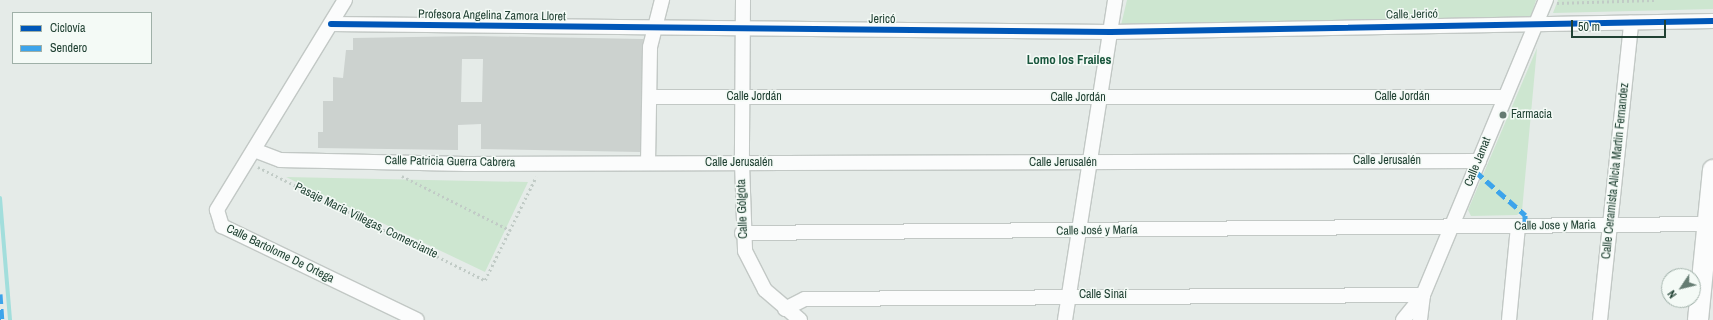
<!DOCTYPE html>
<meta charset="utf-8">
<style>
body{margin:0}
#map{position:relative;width:1713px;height:320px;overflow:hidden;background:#e5ebe8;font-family:"Archivo Narrow",sans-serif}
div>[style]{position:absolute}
.green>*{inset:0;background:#cde6d0}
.stream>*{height:4px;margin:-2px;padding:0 2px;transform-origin:2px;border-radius:2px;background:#a2dedc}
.building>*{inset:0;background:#ccd2cf}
.path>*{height:2.5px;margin-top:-1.25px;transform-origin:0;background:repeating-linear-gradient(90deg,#c1cbc6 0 2px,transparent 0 5px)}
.roads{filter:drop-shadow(1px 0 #c2c8c5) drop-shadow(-1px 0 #c2c8c5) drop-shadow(0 1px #c2c8c5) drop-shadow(0 -1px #c2c8c5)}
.street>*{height:14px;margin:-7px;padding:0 7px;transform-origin:7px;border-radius:7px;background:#fbfcfc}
.secondary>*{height:20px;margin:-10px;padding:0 10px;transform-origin:10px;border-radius:10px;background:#fbfcfc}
.quiet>*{height:5px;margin-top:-2.5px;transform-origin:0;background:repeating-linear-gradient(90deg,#3da4eb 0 10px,transparent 0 15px)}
.cycleway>*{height:6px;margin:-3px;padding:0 3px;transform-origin:3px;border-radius:3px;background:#0057b8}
.dots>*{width:11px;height:11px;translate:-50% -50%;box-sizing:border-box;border:2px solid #f4faf6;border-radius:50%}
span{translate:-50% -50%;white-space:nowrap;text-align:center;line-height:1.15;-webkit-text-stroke:3px #f4faf6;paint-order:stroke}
.street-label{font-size:12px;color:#204133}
.poi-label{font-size:12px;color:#204133}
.left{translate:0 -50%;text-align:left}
.neighbourhood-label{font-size:13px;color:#19563d;font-weight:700}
.legend{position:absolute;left:12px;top:12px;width:140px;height:52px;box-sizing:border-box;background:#f4faf6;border:1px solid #9fb0a8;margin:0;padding:5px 7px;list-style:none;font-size:12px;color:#204133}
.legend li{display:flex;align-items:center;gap:8px;height:20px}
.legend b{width:20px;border:1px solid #9fb0a8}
.north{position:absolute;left:1661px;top:268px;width:40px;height:40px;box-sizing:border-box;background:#f4faf6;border:1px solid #9fb0a8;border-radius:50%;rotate:235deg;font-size:11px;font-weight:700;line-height:16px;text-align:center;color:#204133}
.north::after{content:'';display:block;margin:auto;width:14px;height:18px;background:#657c72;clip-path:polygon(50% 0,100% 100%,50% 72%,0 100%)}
.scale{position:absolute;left:1571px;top:20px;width:95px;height:18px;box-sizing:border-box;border:2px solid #204133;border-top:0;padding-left:5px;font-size:12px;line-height:14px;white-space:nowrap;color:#204133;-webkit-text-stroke:3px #f4faf6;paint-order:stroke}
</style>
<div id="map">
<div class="green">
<div style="clip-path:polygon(1127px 0,1536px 0,1531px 17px,1121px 25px)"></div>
<div style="clip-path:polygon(1558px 0,1713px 0,1713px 9px,1553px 13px)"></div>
<div style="clip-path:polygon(1537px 48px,1522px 211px,1517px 215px,1471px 216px,1468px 210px)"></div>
<div style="clip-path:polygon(286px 177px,528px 182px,485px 272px)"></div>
</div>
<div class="stream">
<div style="left:0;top:198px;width:122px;rotate:85.3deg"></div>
</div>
<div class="building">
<div style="clip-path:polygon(evenodd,474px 36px,643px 39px,640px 152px,481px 149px,481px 124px,458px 125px,458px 150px,318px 148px,318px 132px,323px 132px,323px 101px,333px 101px,333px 77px,343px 78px,346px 50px,353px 50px,353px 38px,474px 36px,462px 59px,483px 59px,482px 102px,461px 102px,462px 59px)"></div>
</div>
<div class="path">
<div style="left:1557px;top:3px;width:97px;rotate:-1.8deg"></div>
<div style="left:258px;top:167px;width:254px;rotate:26.5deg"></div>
<div style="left:485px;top:280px;width:115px;rotate:-63.7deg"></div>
<div style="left:402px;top:176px;width:121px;rotate:26.6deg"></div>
</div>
<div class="roads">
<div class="street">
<div style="left:345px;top:0;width:246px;rotate:121.4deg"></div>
<div style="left:217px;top:210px;width:17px;rotate:73deg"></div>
<div style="left:222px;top:226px;width:216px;rotate:25.7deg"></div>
<div style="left:743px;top:0;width:163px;rotate:90.4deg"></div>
<div style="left:742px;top:163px;width:88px;rotate:88deg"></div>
<div style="left:745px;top:251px;width:44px;rotate:62.9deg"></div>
<div style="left:765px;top:290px;width:46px;rotate:40.6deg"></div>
<div style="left:331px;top:24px;width:780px;rotate:0.59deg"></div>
<div style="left:1111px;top:32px;width:602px;rotate:-1.05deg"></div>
<div style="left:650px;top:97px;width:855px"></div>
<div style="left:254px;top:150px;width:28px;rotate:21deg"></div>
<div style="left:280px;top:160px;width:186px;rotate:1.2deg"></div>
<div style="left:466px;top:164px;width:1013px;rotate:-0.17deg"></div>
<div style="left:648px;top:163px;width:116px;rotate:-89deg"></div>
<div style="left:650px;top:47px;width:49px;rotate:-75.7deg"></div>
<div style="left:742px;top:233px;width:965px;rotate:-0.53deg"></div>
<div style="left:785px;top:309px;width:22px;rotate:-27deg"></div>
<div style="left:805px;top:299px;width:618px;rotate:-0.37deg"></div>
<div style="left:1423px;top:295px;width:25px;rotate:97deg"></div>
<div style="left:1065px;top:320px;width:324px;rotate:-81.1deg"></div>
<div style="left:1403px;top:320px;width:32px;rotate:-51deg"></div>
<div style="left:1423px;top:295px;width:320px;rotate:-67.4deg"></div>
<div style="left:1509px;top:320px;width:93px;rotate:-84.5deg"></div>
<div style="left:1600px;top:320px;width:299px;rotate:-84deg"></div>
</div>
<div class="secondary">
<div style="left:1698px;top:320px;width:151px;rotate:-84.3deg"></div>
</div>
</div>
<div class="quiet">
<div style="left:1475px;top:171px;width:67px;rotate:41.3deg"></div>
<div style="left:1525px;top:215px;width:12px;rotate:90deg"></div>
<div style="left:0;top:294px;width:26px;rotate:86deg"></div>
</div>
<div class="cycleway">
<div style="left:331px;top:24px;width:780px;rotate:0.59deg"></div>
<div style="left:1111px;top:32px;width:602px;rotate:-1.05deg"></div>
</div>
<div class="dots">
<div style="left:1503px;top:115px;background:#657c72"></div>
</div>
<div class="street-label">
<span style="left:1412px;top:15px;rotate:-1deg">Calle Jericó</span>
<span style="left:492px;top:16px;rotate:1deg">Profesora Angelina Zamora Lloret</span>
<span style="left:882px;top:20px">Jericó</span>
<span style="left:754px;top:97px">Calle Jordán</span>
<span style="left:1402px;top:97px">Calle Jordán</span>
<span style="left:1078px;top:98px">Calle Jordán</span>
<span style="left:1387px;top:161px">Calle Jerusalén</span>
<span style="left:450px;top:162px;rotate:1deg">Calle Patricia Guerra Cabrera</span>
<span style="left:1478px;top:162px;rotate:-68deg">Calle Jamat</span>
<span style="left:739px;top:163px">Calle Jerusalén</span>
<span style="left:1063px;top:163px">Calle Jerusalén</span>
<span style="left:1616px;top:171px;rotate:-84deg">Calle Ceramista Alicia Martin Fernandez</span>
<span style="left:743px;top:209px;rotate:-92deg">Calle Gólgota</span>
<span style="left:366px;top:221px;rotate:26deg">Pasaje María Villegas, Comerciante</span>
<span style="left:1555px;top:226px;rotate:-1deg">Calle Jose y Maria</span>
<span style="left:1097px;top:231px;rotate:-1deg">Calle José y María</span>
<span style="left:280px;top:254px;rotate:26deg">Calle Bartolome De Ortega</span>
<span style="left:1103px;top:295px">Calle Sinaí</span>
</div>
<div class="poi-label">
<span class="left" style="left:1511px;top:115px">Farmacia</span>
</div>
<div class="neighbourhood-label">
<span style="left:1069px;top:60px">Lomo los Frailes</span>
</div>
<ul class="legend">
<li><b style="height:5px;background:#0057b8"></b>Ciclovía</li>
<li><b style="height:5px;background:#3da4eb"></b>Sendero</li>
</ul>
<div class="north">N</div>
<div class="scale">50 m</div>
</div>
